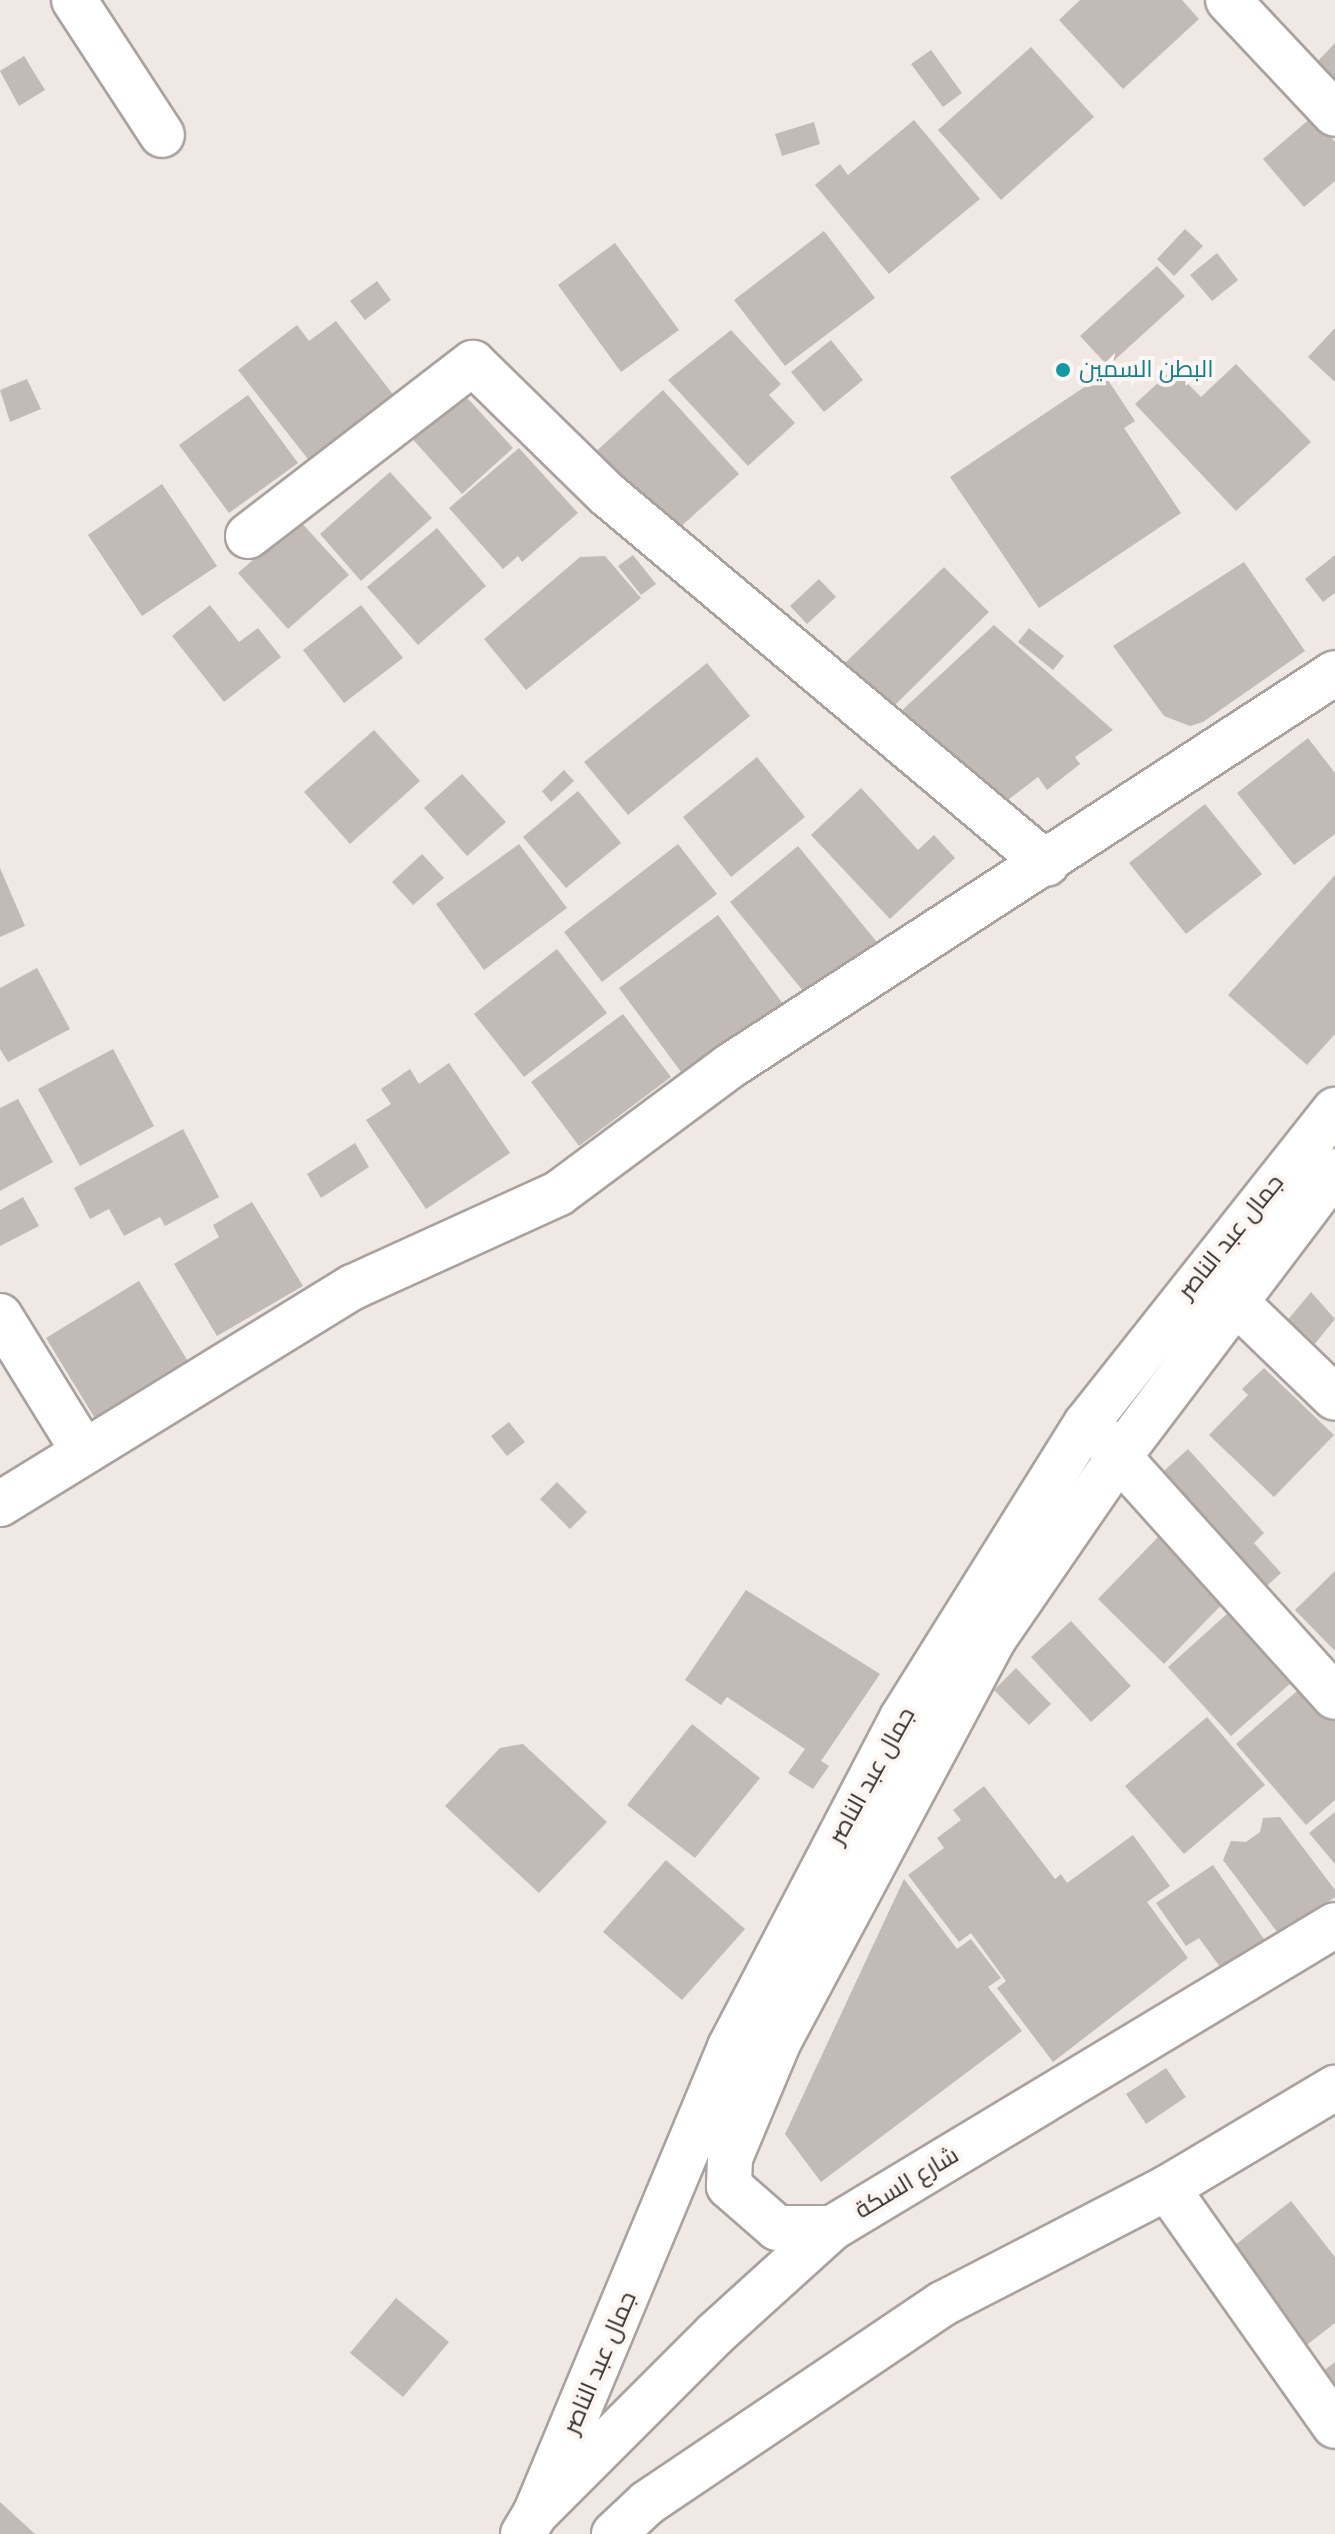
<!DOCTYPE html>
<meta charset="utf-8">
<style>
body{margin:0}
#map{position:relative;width:1335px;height:2534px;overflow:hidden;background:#f0e8e5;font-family:"Roboto Serif",Cairo,serif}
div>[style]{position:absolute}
.building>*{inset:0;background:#c1bab6}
.roads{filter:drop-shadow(2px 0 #a9a29f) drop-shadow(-2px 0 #a9a29f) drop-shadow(0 2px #a9a29f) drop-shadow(0 -2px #a9a29f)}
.minor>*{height:44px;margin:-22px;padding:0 22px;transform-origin:22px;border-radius:22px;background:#fff}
.major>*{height:44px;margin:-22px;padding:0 22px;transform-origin:22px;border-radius:22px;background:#fff}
.dots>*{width:22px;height:22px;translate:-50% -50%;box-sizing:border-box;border:4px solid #fdf5f2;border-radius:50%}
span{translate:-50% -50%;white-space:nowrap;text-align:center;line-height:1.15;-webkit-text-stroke:8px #fdf5f2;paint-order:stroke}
.culture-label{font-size:24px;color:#0d838f}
.left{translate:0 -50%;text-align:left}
.street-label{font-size:24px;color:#322f2d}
</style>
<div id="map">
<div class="building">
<div style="clip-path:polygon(1080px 0,1182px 0,1199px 19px,1123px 89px,1059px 20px)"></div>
<div style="clip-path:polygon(1335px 43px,1335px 79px,1317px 62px)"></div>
<div style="clip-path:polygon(1031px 47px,1094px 117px,1001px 200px,938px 130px)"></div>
<div style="clip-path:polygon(931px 50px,962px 93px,943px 107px,911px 64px)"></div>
<div style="clip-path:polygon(24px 56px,45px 90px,19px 106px,0 71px)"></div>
<div style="clip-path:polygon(1313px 116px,1335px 142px,1335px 181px,1304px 207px,1263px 159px)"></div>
<div style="clip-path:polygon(914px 120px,980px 199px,889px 274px,815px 185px,840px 164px,848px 175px)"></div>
<div style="clip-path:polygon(814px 122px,820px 144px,782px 156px,775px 134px)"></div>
<div style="clip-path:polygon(1185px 229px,1203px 246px,1174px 276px,1157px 259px)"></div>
<div style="clip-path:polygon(824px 231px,875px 298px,785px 366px,734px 300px)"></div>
<div style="clip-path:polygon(615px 243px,679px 330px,621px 372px,558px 285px)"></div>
<div style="clip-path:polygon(1217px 253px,1238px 280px,1212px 301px,1190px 275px)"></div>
<div style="clip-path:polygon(1157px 266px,1185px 296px,1108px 366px,1080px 336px)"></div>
<div style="clip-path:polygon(377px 281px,391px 300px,365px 320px,350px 301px)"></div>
<div style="clip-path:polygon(336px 321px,395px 397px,311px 463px,238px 370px,297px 325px,309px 341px)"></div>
<div style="clip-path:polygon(1335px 328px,1335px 382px,1308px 357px)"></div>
<div style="clip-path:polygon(731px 330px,781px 384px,769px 395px,795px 423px,748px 466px,668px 380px)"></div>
<div style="clip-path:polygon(831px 340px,863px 380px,824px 412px,791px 372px)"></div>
<div style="clip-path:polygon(1236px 364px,1311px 442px,1236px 511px,1135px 404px,1173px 369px,1201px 397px)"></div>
<div style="clip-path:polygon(1104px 374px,1135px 421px,1124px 428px,1181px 513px,1039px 608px,950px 477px)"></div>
<div style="clip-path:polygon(27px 379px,41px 409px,10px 422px,0 390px)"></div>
<div style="clip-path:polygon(459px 389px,513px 448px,462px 494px,408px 434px)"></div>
<div style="clip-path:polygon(663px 390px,739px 474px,666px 540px,590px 457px)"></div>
<div style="clip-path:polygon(248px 395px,298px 463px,229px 513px,179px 445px)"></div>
<div style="clip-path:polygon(519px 448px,578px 513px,522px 562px,518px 556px,503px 569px,449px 508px)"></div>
<div style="clip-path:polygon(390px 472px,432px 518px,361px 581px,320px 534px)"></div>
<div style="clip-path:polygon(162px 484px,217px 566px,142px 616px,88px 535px)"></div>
<div style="clip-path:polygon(299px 520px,349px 575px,288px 629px,238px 573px)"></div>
<div style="clip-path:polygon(437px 528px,486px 586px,418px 645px,367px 587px)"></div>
<div style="clip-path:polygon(633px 555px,656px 584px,641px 595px,618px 566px)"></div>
<div style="clip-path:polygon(1335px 555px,1335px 593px,1323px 602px,1305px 579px)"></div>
<div style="clip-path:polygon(605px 556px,641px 598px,526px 690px,484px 639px,580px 557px)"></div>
<div style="clip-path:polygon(1244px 562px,1305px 651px,1203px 722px,1190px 726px,1164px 716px,1113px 646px)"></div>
<div style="clip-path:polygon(944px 567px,989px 612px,890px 710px,844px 664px)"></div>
<div style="clip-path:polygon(819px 579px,836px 597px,807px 624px,790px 606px)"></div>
<div style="clip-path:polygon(210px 605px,239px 642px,258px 628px,281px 657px,224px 702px,172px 636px)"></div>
<div style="clip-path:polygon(361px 605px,403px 658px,344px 703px,303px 650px)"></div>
<div style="clip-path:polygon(994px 625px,1113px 730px,1075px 757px,1080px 764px,1047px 790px,1038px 777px,1004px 803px,897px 715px)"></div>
<div style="clip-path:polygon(1029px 628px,1064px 656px,1053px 670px,1018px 642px)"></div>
<div style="clip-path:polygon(707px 663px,750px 716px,628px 815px,584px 762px)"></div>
<div style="clip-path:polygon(374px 730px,420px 781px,350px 844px,304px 792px)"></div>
<div style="clip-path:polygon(1308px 738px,1335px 773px,1335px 834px,1294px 865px,1237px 793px)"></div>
<div style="clip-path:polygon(757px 757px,805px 817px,731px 877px,683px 817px)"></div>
<div style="clip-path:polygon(564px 770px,574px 781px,551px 802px,542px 791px)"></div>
<div style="clip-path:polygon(462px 774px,506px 822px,467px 856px,424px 808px)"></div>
<div style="clip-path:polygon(861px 788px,918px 850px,934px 835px,955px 858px,890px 919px,811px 835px)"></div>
<div style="clip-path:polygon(578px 791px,621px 843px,566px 888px,523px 837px)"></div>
<div style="clip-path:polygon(1205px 804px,1262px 874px,1186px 934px,1129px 863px)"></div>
<div style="clip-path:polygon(519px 844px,567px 908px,484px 970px,436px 904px)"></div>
<div style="clip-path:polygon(678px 844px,717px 894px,602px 982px,564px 932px)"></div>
<div style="clip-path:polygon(798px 846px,881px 947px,813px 1003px,730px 902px)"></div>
<div style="clip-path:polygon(422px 854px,444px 878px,413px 905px,392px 882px)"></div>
<div style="clip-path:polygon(0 868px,25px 926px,0 937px)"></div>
<div style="clip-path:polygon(1335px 875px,1335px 1034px,1307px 1065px,1228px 995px)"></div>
<div style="clip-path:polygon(718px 915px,783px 1004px,684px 1076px,619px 988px)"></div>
<div style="clip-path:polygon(557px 949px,607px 1013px,524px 1077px,474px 1014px)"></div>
<div style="clip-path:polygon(37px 968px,70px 1029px,8px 1062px,0 1049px,0 988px)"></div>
<div style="clip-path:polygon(623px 1014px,671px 1077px,579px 1146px,531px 1082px)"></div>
<div style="clip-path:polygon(113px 1049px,154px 1126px,80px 1166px,38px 1089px)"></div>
<div style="clip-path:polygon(449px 1063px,510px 1153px,426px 1209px,366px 1120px,391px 1104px,381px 1089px,410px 1069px,419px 1084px)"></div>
<div style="clip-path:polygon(18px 1099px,53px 1162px,0 1191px,0 1108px)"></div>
<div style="clip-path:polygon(183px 1129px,219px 1197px,165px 1226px,160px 1217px,124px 1236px,109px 1209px,90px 1219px,74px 1188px)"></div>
<div style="clip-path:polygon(355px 1143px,369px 1167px,321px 1198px,307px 1174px)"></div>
<div style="clip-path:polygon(23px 1197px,39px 1226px,0 1246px,0 1210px)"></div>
<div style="clip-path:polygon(252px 1202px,303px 1286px,217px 1336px,174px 1264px,219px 1237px,213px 1225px)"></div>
<div style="clip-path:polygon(139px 1281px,192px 1368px,99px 1425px,46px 1338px)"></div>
<div style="clip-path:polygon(1311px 1292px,1335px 1319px,1309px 1351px,1281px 1328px)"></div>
<div style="clip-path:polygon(1264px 1368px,1334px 1435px,1274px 1497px,1209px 1435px,1248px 1395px,1242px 1389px)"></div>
<div style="clip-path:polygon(509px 1422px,525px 1442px,507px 1456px,491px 1436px)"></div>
<div style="clip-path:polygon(1188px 1449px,1264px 1533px,1254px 1543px,1281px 1573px,1259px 1593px,1155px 1479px)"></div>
<div style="clip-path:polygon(557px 1482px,587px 1512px,570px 1529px,540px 1499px)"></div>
<div style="clip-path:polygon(1163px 1532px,1230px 1596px,1164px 1664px,1098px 1599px)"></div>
<div style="clip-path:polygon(1335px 1571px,1335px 1651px,1295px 1610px)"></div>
<div style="clip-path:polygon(746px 1590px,880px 1674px,821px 1761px,829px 1766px,813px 1789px,788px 1773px,805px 1749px,727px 1697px,721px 1705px,685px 1680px)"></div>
<div style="clip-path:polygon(1238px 1604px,1301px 1674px,1231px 1736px,1168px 1667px)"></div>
<div style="clip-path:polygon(1071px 1621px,1131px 1686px,1091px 1722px,1031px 1657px)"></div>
<div style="clip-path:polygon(1016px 1668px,1051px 1704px,1029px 1725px,994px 1690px)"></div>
<div style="clip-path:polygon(1311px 1679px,1335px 1706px,1335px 1800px,1306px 1825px,1236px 1744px)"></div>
<div style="clip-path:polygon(1207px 1717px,1265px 1785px,1184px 1854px,1125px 1786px)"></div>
<div style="clip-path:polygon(692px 1724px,760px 1778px,695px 1858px,627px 1805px)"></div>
<div style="clip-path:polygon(523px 1744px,607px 1822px,539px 1893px,445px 1806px,500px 1748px)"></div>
<div style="clip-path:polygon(984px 1786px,1055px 1879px,1061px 1874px,1067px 1883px,1133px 1835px,1170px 1886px,1147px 1902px,1188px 1958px,1053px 2062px,997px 1988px,1006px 1981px,971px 1933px,959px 1942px,908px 1875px,944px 1848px,937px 1838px,961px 1820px,953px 1810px)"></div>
<div style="clip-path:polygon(1335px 1812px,1335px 1864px,1309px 1833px)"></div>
<div style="clip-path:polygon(1280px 1817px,1335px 1890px,1335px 1897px,1281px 1937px,1223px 1860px,1231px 1841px,1246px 1842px,1260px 1832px,1263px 1818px)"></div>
<div style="clip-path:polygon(666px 1860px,745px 1929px,682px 2000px,603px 1932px)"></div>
<div style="clip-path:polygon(1213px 1865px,1266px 1942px,1223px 1971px,1199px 1938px,1186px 1946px,1156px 1903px)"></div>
<div style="clip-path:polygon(904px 1879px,957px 1949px,971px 1939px,1001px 1978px,988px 1987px,1022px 2031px,821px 2182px,785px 2134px)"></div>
<div style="clip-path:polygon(1166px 2068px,1186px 2097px,1146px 2124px,1126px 2094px)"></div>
<div style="clip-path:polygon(1291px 2201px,1335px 2257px,1335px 2323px,1291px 2357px,1215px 2261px)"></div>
<div style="clip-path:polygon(396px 2298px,449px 2342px,403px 2397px,350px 2353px)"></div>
<div style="clip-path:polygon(1335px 2362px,1335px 2398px,1317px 2376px)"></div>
<div style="clip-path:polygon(0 2502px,35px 2534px,0 2534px)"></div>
</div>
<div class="roads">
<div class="minor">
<div style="left:74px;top:0;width:161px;rotate:56.9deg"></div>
<div style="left:1228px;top:0;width:156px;rotate:46.8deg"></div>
<div style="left:248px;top:536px;width:284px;rotate:-37.6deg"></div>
<div style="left:473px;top:363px;width:189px;rotate:44.4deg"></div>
<div style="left:608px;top:495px;width:573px;rotate:40.05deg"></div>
<div style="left:1216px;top:1283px;width:165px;rotate:44deg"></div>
<div style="left:0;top:1316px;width:160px;rotate:58.3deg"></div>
<div style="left:1100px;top:1436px;width:351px;rotate:48deg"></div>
<div style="left:0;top:1504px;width:414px;rotate:-31.6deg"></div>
<div style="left:353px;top:1287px;width:226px;rotate:-24.5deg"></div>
<div style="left:559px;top:1193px;width:213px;rotate:-36.6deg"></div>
<div style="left:730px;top:1066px;width:721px;rotate:-33.01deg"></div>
<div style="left:1167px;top:2188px;width:291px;rotate:54.8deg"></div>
<div style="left:832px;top:2228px;width:55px;rotate:180deg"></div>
<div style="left:777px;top:2228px;width:64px;rotate:-138.8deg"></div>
<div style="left:729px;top:2186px;width:28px;rotate:-88deg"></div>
<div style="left:730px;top:2158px;width:125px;rotate:-67.3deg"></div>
<div style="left:778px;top:2043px;width:457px;rotate:-61.9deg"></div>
<div style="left:993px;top:1640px;width:226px;rotate:-55.5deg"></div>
<div style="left:1121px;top:1454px;width:355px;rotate:-52.9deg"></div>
<div style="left:536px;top:2512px;width:504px;rotate:-67.35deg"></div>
<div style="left:730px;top:2047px;width:371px;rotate:-62.4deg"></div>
<div style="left:902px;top:1718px;width:347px;rotate:-58deg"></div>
<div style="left:1086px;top:1424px;width:401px;rotate:-51.6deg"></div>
</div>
<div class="major">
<div style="left:523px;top:2534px;width:23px;rotate:-59deg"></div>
<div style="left:535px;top:2514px;width:255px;rotate:-45deg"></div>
<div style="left:715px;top:2334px;width:158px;rotate:-42.2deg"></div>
<div style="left:832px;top:2228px;width:587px;rotate:-31.06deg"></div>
<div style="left:614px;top:2534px;width:45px;rotate:-43.2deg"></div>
<div style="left:647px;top:2503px;width:356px;rotate:-34deg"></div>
<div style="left:942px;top:2304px;width:253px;rotate:-27.3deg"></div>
<div style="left:1167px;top:2188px;width:196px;rotate:-30.8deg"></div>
</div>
</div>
<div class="dots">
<div style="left:1063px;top:370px;background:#0f9aa8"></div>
</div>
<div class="culture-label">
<span class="left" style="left:1079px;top:370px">البطن السمين</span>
</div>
<div class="street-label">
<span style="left:1231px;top:1237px;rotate:-51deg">جمال عبد الناصر</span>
<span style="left:872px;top:1776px;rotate:-61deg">جمال عبد الناصر</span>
<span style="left:907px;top:2183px;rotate:-31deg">شارع السكة</span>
<span style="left:600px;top:2363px;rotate:-67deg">جمال عبد الناصر</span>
</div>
</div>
